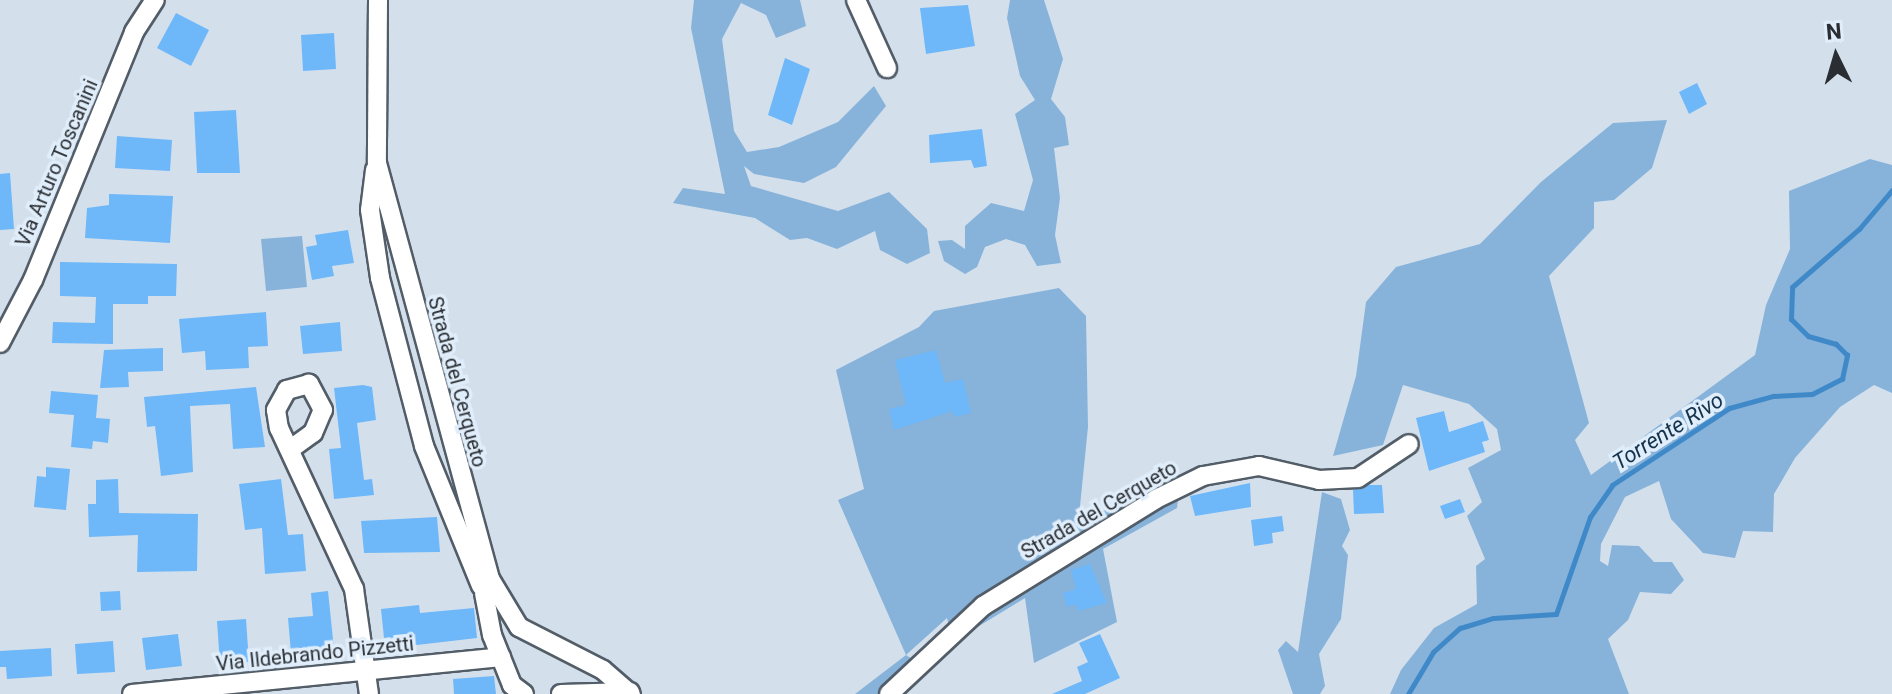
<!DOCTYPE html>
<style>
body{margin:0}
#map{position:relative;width:1892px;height:694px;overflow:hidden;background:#d3e0ec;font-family:Roboto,sans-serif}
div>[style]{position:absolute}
.green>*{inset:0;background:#87b3db}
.stream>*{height:5px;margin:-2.5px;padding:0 2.5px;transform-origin:2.5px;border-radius:2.5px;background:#4089c8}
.building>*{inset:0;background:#6eb7f9}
.roads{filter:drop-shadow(2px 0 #525d68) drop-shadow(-2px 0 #525d68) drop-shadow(0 2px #525d68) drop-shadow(0 -2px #525d68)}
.minor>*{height:18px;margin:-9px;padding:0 9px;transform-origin:9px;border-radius:9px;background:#fff}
span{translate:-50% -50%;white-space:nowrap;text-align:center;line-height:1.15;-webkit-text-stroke:7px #e0edfa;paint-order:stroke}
.street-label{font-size:20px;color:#2a2e33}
.water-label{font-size:22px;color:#13324c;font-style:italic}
.north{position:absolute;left:1796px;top:16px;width:80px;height:80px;-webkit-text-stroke:6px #e0edfa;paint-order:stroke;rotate:355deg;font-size:22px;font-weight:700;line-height:32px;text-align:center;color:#2a2e33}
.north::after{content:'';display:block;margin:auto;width:28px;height:36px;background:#2a2e33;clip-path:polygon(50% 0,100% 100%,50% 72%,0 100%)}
</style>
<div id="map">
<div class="green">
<div style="clip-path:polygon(694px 0,800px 0,806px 26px,776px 38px,766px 15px,741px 3px,722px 39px,734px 131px,747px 152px,779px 147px,838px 122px,874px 86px,886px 106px,836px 167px,804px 183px,754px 174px,744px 166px,751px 186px,838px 211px,889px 192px,927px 229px,930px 253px,907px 264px,880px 250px,875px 231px,837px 249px,807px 238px,790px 240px,755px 218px,673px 203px,683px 188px,725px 194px,691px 28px)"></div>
<div style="clip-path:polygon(1010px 0,1044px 0,1063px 59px,1051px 99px,1065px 117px,1069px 145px,1054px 148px,1060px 198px,1055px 235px,1061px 263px,1037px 266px,1025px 245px,1006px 239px,985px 247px,977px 267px,965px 274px,944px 261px,938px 241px,952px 240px,965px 249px,965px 226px,991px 203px,1024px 211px,1033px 180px,1015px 114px,1035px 100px,1020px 76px,1007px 18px)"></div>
<div style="clip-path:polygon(1667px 120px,1652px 168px,1614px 200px,1594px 202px,1594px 228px,1549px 276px,1589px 423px,1575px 440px,1591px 475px,1755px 355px,1766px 305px,1790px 249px,1789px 191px,1870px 159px,1892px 165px,1892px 393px,1874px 385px,1840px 407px,1795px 458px,1774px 494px,1773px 532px,1743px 531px,1735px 558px,1703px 553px,1671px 519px,1659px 481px,1625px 497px,1601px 544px,1600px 561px,1608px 566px,1612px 545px,1639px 546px,1654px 562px,1672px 562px,1684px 580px,1671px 594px,1640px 592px,1628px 620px,1608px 639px,1629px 694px,1390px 694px,1401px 670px,1434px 628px,1477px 604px,1476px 566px,1485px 559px,1467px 516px,1482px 502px,1468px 468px,1501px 450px,1497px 429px,1469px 404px,1403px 385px,1383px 445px,1333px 456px,1356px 376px,1366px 302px,1396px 267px,1480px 244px,1541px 182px,1613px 123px)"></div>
<div style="clip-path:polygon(302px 236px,307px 287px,266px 291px,261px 239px)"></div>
<div style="clip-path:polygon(1059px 288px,1086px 316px,1088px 427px,1078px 526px,1148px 484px,1175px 475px,1180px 485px,1177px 508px,1103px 549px,1117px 622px,1034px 663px,1025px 598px,953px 642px,947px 618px,906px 655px,923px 666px,915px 675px,919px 681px,901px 694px,855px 694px,906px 655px,838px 500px,864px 489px,836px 370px,919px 327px,934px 311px)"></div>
<div style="clip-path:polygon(1322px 492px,1341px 499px,1350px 530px,1342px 546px,1348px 555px,1341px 619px,1319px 654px,1325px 686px,1320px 694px,1293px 694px,1278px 650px,1286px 641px,1298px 652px)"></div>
</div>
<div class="stream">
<div style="left:1408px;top:694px;width:49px;rotate:-59.2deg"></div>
<div style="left:1433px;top:652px;width:36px;rotate:-42deg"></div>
<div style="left:1460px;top:628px;width:34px;rotate:-17deg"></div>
<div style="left:1493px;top:618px;width:63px;rotate:-3.6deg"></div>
<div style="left:1556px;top:614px;width:103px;rotate:-70.7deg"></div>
<div style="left:1590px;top:517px;width:39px;rotate:-55deg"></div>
<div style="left:1612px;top:485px;width:140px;rotate:-33.3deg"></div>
<div style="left:1729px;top:408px;width:46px;rotate:-15.3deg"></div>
<div style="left:1773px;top:396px;width:39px;rotate:-3deg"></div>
<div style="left:1812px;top:394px;width:34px;rotate:-27deg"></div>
<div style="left:1842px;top:379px;width:25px;rotate:-78deg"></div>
<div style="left:1847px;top:355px;width:16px;rotate:-135deg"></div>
<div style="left:1836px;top:344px;width:29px;rotate:-164deg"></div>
<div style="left:1808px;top:336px;width:24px;rotate:-135deg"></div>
<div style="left:1791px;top:319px;width:32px;rotate:-88deg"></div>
<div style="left:1792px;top:287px;width:89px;rotate:-40.9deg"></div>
<div style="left:1859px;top:229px;width:51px;rotate:-49.8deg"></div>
</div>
<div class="building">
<div style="clip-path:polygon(968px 5px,975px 46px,926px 54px,920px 8px)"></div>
<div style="clip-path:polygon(176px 13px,209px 30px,191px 66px,157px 48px)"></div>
<div style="clip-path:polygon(334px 33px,336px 69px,303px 71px,301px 35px)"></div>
<div style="clip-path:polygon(785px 58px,810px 69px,792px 125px,768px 115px)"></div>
<div style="clip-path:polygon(1697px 83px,1707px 104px,1689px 114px,1679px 92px)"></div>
<div style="clip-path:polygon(236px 110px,240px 173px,197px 173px,194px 112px)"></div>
<div style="clip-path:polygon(982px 129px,987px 166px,974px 168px,971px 160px,930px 163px,929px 135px)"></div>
<div style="clip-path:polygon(117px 136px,172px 140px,170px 171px,115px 168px)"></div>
<div style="clip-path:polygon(10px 173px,14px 229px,0 230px,0 174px)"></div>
<div style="clip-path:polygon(109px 194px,173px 196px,170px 243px,85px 238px,87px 208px,109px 205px)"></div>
<div style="clip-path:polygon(348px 230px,354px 263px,332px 266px,334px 276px,312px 280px,306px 247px,317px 245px,315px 235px)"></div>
<div style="clip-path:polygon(60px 262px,177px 264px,176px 296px,148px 296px,148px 304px,113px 304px,113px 344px,52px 343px,53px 322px,95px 323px,96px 297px,60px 296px)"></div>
<div style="clip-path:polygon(266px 312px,268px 346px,248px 347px,249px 368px,206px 370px,205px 351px,182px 353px,179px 319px)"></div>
<div style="clip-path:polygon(340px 322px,342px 351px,303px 354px,300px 326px)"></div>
<div style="clip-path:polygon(163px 348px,163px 371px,128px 372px,129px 387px,100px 388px,104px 350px)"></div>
<div style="clip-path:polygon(936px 350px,945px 383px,963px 379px,971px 413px,954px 417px,953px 411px,894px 430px,889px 409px,906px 405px,895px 360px)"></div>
<div style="clip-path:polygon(363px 385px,372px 387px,376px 420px,357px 423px,364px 480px,372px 479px,374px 495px,334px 499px,329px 449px,341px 448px,334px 388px)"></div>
<div style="clip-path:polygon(256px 387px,265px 447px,233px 449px,230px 404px,190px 406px,193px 472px,161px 476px,155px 426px,147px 427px,144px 397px)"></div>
<div style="clip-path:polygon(51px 391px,98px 395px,96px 418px,110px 419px,108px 443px,93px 441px,92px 449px,71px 447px,74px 415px,49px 413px)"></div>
<div style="clip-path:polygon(1444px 411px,1449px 432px,1483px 421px,1489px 440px,1482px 442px,1485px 452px,1429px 471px,1416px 418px)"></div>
<div style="clip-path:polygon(46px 467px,70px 469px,66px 510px,34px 507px,37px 476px,46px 477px)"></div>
<div style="clip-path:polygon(118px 479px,119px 513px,198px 514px,197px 571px,137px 572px,138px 535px,89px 537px,88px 504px,96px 504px,96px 480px)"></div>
<div style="clip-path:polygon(281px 479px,288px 535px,303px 534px,306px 571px,265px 574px,262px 528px,245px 530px,239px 484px)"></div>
<div style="clip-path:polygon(1250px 483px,1251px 507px,1195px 516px,1190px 496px)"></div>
<div style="clip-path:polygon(1368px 485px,1382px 485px,1384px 513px,1354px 514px,1353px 490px)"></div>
<div style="clip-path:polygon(1460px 499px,1465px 512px,1445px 519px,1440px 506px)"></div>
<div style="clip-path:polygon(1282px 516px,1284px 531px,1272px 533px,1273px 543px,1254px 546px,1251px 520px)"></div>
<div style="clip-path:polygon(437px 517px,440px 552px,364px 553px,361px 521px)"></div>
<div style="clip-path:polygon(1090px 564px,1107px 603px,1078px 611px,1076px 604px,1067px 607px,1063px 593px,1076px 589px,1071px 570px)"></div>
<div style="clip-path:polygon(120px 591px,121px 610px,101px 611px,100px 592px)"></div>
<div style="clip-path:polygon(328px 591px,334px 649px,291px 653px,288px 618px,313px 616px,311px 593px)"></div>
<div style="clip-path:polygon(419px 605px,420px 613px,474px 608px,477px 638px,391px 648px,390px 637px,384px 638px,381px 609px)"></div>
<div style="clip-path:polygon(246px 619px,249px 662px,220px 665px,217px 621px)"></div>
<div style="clip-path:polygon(178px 634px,182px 666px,146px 670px,142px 638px)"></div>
<div style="clip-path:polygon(1100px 634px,1120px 678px,1085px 694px,1052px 694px,1082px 681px,1077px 667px,1088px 662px,1079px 643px)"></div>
<div style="clip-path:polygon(113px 641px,115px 672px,77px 674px,75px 644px)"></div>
<div style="clip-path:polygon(51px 648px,52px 676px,7px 679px,6px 667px,0 667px,0 651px)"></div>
<div style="clip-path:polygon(494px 676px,496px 694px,454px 694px,453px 679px)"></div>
</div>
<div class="roads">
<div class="minor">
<div style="left:378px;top:0;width:163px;rotate:90.4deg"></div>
<div style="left:377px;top:163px;width:431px;rotate:74.8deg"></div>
<div style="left:490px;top:579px;width:56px;rotate:58.9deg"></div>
<div style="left:519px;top:627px;width:94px;rotate:27.1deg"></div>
<div style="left:603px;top:670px;width:37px;rotate:41deg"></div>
<div style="left:856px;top:0;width:75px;rotate:65.5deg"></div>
<div style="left:375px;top:170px;width:40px;rotate:97.1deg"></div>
<div style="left:370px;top:210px;width:69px;rotate:81.6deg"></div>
<div style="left:380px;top:278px;width:174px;rotate:75.3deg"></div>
<div style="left:424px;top:446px;width:151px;rotate:67.8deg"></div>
<div style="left:0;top:343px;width:71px;rotate:-62.4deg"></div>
<div style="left:33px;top:280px;width:268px;rotate:-67.8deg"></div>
<div style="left:134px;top:32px;width:38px;rotate:-57deg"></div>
<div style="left:292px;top:448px;width:26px;rotate:-36deg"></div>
<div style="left:313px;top:433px;width:25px;rotate:-67deg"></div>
<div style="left:323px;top:410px;width:30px;rotate:-118deg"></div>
<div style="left:309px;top:384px;width:23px;rotate:165deg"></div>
<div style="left:287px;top:390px;width:23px;rotate:119deg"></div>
<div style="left:276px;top:410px;width:18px;rotate:81deg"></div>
<div style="left:279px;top:428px;width:178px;rotate:65deg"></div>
<div style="left:354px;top:589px;width:106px;rotate:81.9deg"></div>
<div style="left:484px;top:593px;width:43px;rotate:79.2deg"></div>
<div style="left:492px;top:635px;width:54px;rotate:68.2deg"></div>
<div style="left:512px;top:685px;width:15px;rotate:37deg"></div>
<div style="left:132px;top:694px;width:371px;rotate:-5.7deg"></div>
<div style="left:561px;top:694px;width:69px;rotate:-1.7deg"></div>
<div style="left:889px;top:694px;width:129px;rotate:-43.1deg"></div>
<div style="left:983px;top:606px;width:203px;rotate:-31.7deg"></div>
<div style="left:1156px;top:499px;width:52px;rotate:-26.1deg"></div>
<div style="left:1203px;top:476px;width:57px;rotate:-10.1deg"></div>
<div style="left:1259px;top:466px;width:62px;rotate:13.1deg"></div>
<div style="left:1319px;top:480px;width:39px;rotate:-3deg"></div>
<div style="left:1358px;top:478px;width:61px;rotate:-33.7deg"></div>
</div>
</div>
<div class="street-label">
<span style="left:57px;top:163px;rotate:-67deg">Via Arturo Toscanini</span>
<span style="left:457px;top:382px;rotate:75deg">Strada del Cerqueto</span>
<span style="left:1099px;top:510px;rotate:-30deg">Strada del Cerqueto</span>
<span style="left:315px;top:654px;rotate:-6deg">Via Ildebrando Pizzetti</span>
</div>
<div class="water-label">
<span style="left:1668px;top:431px;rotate:-32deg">Torrente Rivo</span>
</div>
<div class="north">N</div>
</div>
